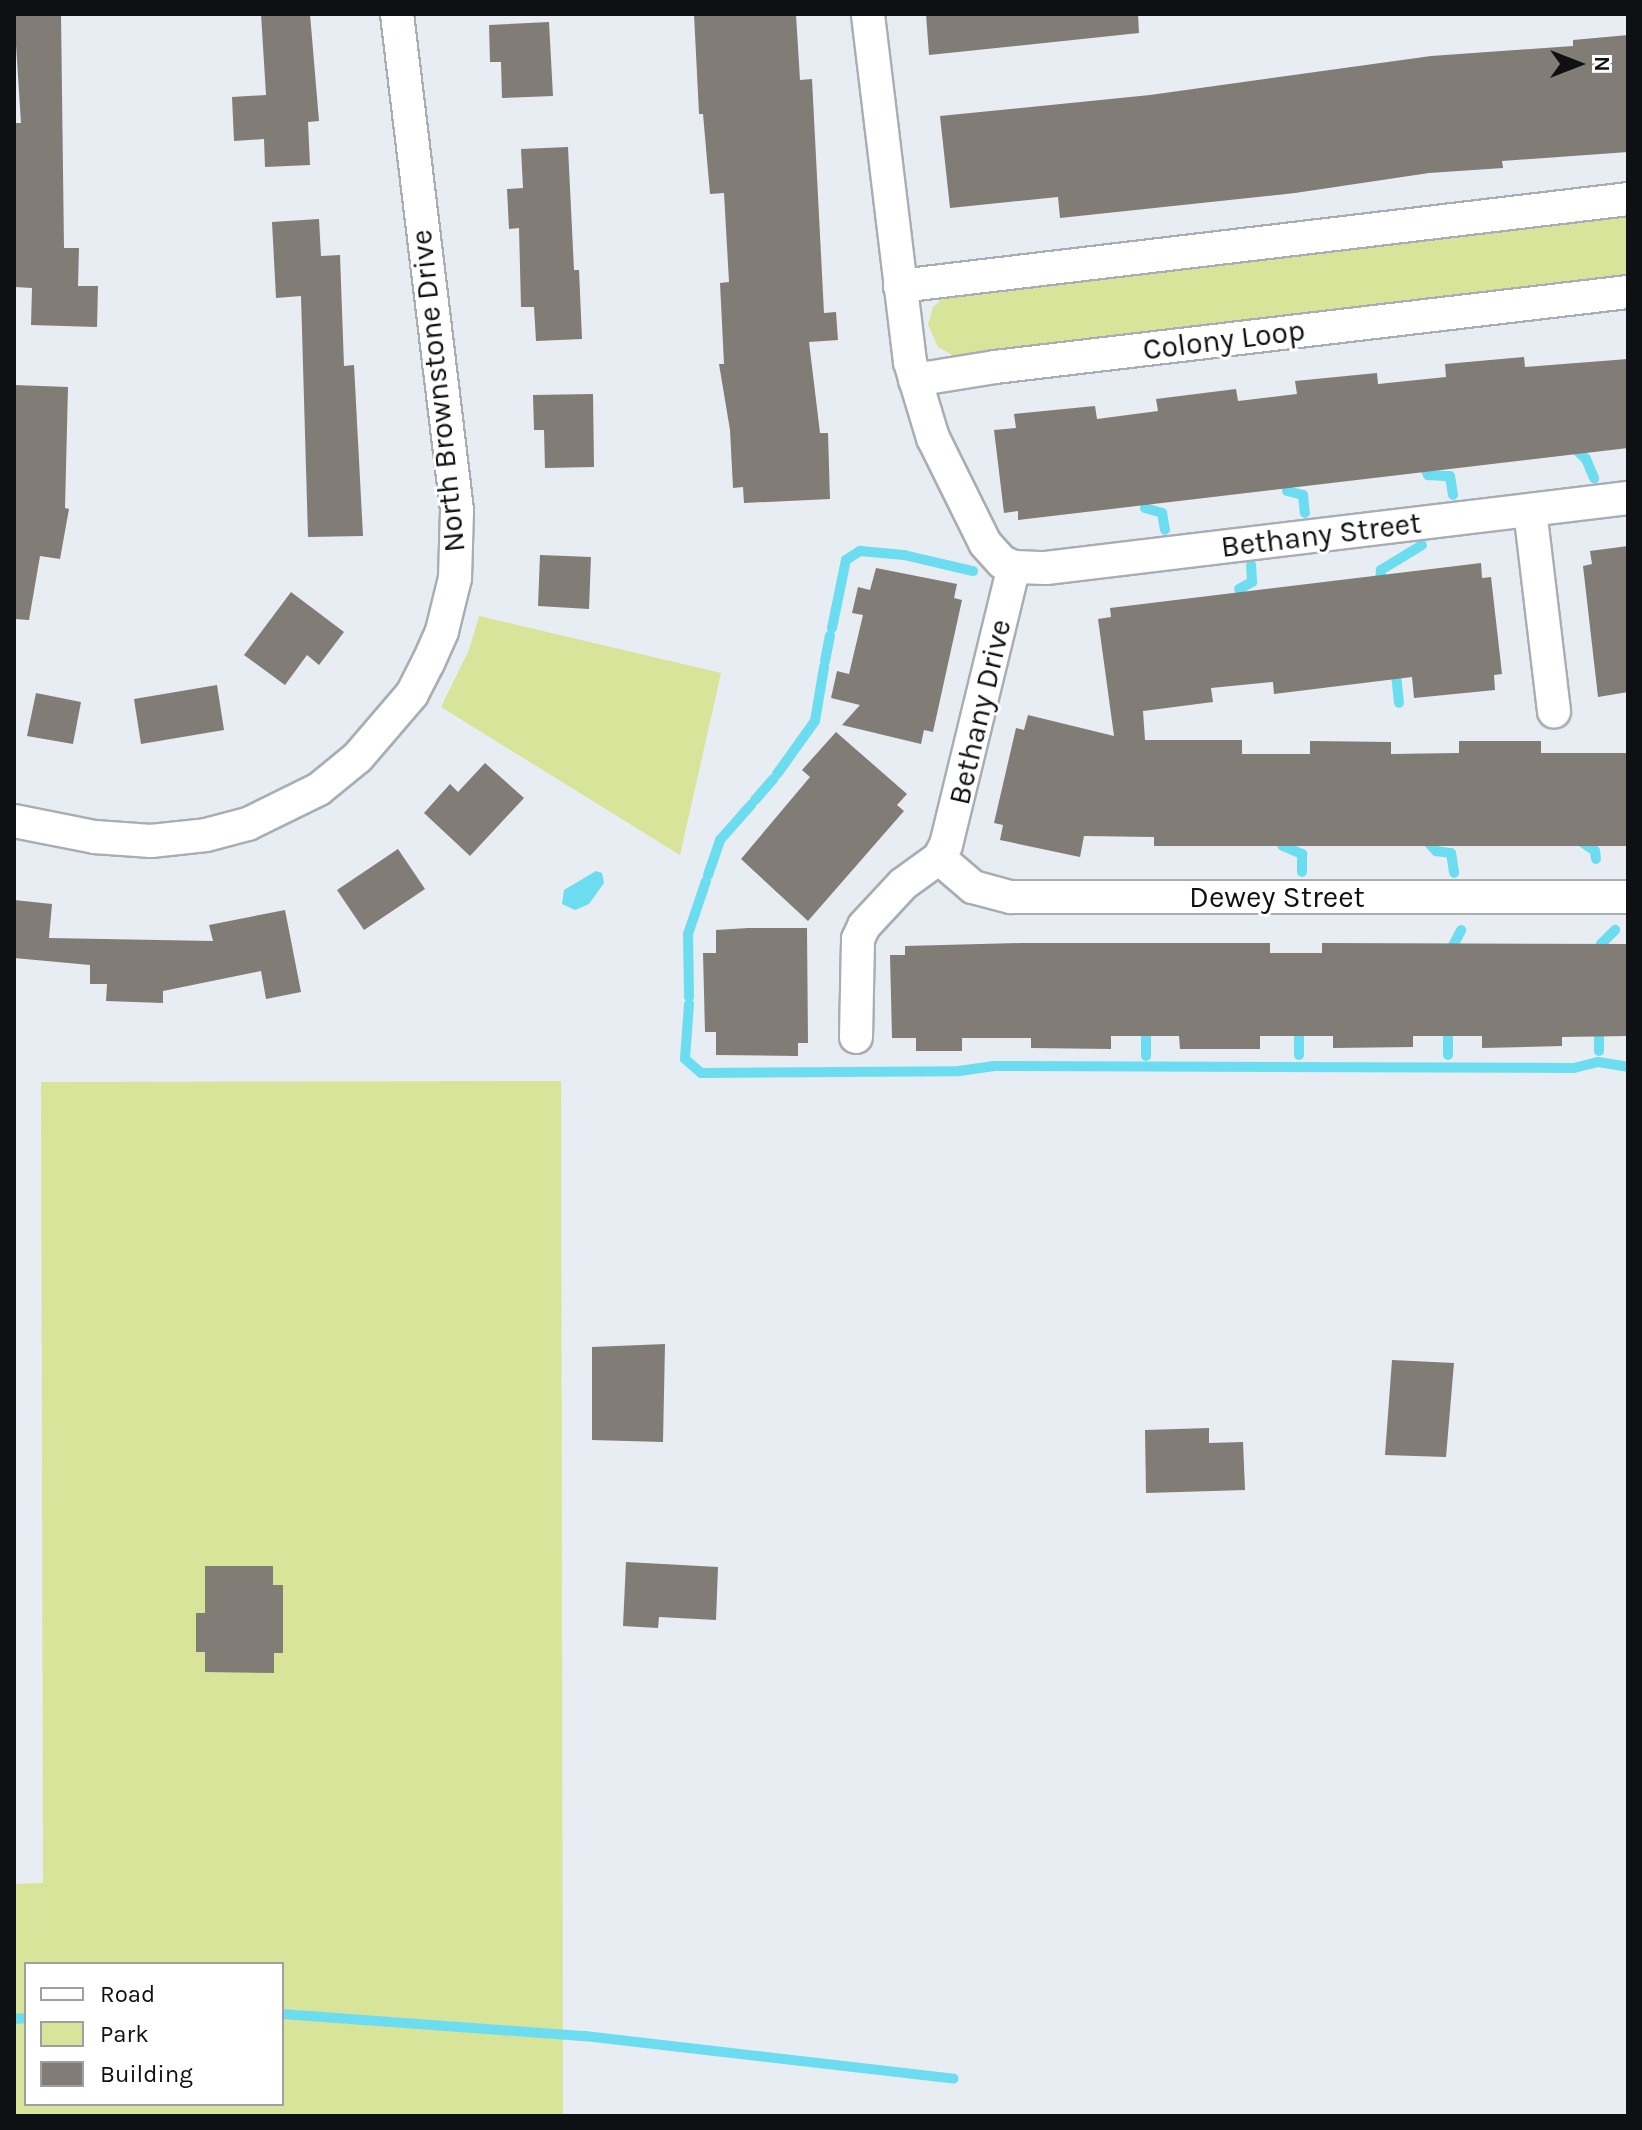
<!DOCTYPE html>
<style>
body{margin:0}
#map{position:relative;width:1642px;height:2130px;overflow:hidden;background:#e8ecf3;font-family:Karla,sans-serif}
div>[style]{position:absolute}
.green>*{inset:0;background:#d8e499}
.water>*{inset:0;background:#6cddf1}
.stream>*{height:10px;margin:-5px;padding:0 5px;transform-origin:5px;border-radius:5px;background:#6cddf1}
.building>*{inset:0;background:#817c76}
.roads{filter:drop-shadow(2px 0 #a9adb4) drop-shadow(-2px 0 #a9adb4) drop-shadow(0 2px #a9adb4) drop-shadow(0 -2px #a9adb4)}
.street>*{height:32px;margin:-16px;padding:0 16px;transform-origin:16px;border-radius:16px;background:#fff}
span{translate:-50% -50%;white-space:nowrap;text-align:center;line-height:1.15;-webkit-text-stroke:6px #fff;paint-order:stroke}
.street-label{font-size:30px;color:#0f1013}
.frame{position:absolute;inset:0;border:16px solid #0f1013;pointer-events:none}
.legend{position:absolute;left:24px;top:1962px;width:260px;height:144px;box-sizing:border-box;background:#fff;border:2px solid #9f9fa1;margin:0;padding:10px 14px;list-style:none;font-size:24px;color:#0f1013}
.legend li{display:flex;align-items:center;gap:16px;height:40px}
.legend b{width:40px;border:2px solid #9f9fa1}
.north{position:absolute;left:1538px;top:24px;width:80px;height:80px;-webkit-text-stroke:6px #fff;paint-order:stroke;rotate:90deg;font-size:22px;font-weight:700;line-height:32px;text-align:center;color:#0f1013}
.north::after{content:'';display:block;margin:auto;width:28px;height:36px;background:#0f1013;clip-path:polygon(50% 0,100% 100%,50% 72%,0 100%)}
</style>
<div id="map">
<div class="green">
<div style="clip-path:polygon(1628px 212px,1628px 276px,965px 356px,954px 356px,938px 347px,928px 325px,933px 307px,946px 296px)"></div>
<div style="clip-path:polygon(479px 616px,721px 673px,680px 855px,441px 707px,469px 650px)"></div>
<div style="clip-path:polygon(evenodd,561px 1081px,563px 2116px,14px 2116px,14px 1884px,43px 1883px,41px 1082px,561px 1081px,26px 1964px,282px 1964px,282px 2104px,26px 2104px,26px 1964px)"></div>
</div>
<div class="water">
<div style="clip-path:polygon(596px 871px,602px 873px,604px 883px,589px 904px,575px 910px,562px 904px,564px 890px)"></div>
</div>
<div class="stream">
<div style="left:1570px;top:444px;width:22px;rotate:43deg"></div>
<div style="left:1586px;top:459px;width:21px;rotate:67deg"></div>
<div style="left:1421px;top:461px;width:16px;rotate:63deg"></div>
<div style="left:1428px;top:475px;width:22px;rotate:3deg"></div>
<div style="left:1450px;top:476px;width:19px;rotate:81deg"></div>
<div style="left:1287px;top:491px;width:16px;rotate:14deg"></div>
<div style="left:1303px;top:495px;width:18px;rotate:84deg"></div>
<div style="left:1145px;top:508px;width:18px;rotate:16deg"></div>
<div style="left:1162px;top:513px;width:17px;rotate:80deg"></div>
<div style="left:1380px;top:587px;width:17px;rotate:-87deg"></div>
<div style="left:1381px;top:570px;width:48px;rotate:-31.4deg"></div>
<div style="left:1239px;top:589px;width:15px;rotate:-28deg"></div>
<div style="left:1252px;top:582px;width:17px;rotate:-93deg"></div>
<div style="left:832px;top:628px;width:69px;rotate:-78.4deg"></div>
<div style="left:846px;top:560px;width:17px;rotate:-33deg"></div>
<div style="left:860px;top:551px;width:44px;rotate:5.2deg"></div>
<div style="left:904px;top:555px;width:71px;rotate:13.1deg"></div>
<div style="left:825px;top:661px;width:26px;rotate:-79deg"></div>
<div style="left:1395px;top:665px;width:38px;rotate:84deg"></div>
<div style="left:777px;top:774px;width:65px;rotate:-54.4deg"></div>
<div style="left:815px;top:721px;width:55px;rotate:-80.5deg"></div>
<div style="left:755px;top:800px;width:28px;rotate:-49deg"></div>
<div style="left:1427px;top:835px;width:8px;rotate:76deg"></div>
<div style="left:1429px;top:843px;width:11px;rotate:49deg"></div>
<div style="left:1436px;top:851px;width:15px;rotate:8deg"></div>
<div style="left:1451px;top:853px;width:20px;rotate:81deg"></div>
<div style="left:1277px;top:838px;width:10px;rotate:53deg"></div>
<div style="left:1283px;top:846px;width:21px;rotate:23deg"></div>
<div style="left:1302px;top:854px;width:18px;rotate:90deg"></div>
<div style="left:1576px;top:838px;width:23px;rotate:34deg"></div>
<div style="left:1595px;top:851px;width:8px;rotate:83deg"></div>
<div style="left:708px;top:875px;width:37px;rotate:-71deg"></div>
<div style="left:720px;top:840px;width:47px;rotate:-48.5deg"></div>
<div style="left:1449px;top:953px;width:26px;rotate:-62deg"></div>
<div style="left:1599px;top:957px;width:13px;rotate:-81deg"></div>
<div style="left:1601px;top:944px;width:20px;rotate:-45deg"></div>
<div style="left:689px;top:997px;width:63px;rotate:-90.9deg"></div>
<div style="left:688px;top:934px;width:56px;rotate:-71.2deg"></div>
<div style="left:689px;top:1004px;width:55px;rotate:94.2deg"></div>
<div style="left:685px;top:1059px;width:21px;rotate:41deg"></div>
<div style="left:701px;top:1073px;width:258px;rotate:-0.4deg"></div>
<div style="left:959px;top:1071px;width:34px;rotate:-8deg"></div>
<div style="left:993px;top:1066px;width:581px;rotate:0.2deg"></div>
<div style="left:1574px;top:1068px;width:25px;rotate:-14deg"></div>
<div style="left:1598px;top:1062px;width:30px;rotate:9deg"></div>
<div style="left:1299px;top:1025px;width:30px;rotate:90deg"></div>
<div style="left:1146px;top:1026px;width:30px;rotate:90deg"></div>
<div style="left:1599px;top:1051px;width:26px;rotate:-90deg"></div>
<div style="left:1448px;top:1055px;width:30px;rotate:-90deg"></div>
<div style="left:282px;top:2014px;width:304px;rotate:4.2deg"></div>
<div style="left:585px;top:2036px;width:371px;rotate:6.6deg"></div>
<div style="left:14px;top:2019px;width:12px;rotate:-5deg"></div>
</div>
<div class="building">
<div style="clip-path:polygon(14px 14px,61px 14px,64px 248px,79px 248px,78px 286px,98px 286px,97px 327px,31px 325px,32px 288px,15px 287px,15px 123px,21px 123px)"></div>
<div style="clip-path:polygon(261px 14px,310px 14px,319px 121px,308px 122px,310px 165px,265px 167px,264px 139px,234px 141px,232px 97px,266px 95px)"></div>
<div style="clip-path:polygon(694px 14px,796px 14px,800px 80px,812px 79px,824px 313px,836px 312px,838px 340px,809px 342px,820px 433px,828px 433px,830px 499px,744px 503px,743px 487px,733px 488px,730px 430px,719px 364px,724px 364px,720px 283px,729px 282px,724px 193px,710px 194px,703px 114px,699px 114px)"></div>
<div style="clip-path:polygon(926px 14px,1138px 14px,1139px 33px,929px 55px)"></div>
<div style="clip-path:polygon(549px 22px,553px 96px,502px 98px,501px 62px,490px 62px,489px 25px)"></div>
<div style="clip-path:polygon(1628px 35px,1628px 152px,1502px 161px,1503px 168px,1429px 173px,1295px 193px,1060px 218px,1058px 197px,950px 208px,940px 116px,1150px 95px,1431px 56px,1573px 46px,1573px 40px)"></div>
<div style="clip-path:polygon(568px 147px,574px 270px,579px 270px,582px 339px,536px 341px,534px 307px,521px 307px,519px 228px,509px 229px,507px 189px,523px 188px,521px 149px)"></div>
<div style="clip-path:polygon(319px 219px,321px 256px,340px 255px,344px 366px,354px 365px,363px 536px,308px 537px,301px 296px,276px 298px,272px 222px)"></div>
<div style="clip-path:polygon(1524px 357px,1525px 367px,1628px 359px,1628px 448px,1018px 520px,1018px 511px,1004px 513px,994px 430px,1016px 428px,1014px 414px,1095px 406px,1097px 419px,1158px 411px,1156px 399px,1236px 389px,1238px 401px,1297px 394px,1295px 381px,1377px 373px,1378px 384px,1446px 377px,1445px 364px)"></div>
<div style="clip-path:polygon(14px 385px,68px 387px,65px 508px,69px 509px,60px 559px,40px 556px,29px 620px,14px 619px)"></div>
<div style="clip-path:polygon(593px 394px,594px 467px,545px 468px,544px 430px,534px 430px,533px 395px)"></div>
<div style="clip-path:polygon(1628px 546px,1628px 692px,1598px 697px,1583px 566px,1592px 564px,1590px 551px)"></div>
<div style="clip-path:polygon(540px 555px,591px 557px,589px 609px,538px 606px)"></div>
<div style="clip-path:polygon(1481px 563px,1482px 578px,1491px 577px,1502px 674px,1494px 675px,1495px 690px,1414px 698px,1412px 677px,1274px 694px,1273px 682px,1211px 688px,1213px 702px,1143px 711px,1145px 740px,1242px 740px,1242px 754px,1310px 754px,1310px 741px,1391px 742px,1391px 754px,1459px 753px,1459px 741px,1541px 741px,1541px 753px,1628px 753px,1628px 846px,1154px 846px,1154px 837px,1084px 836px,1080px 857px,1000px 840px,1003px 825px,994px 823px,1016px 728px,1024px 730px,1028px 715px,1114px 736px,1098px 619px,1111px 617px,1110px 608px)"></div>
<div style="clip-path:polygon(876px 568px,957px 584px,954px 598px,962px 600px,933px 732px,924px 730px,921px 744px,842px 725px,860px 705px,831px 698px,837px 671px,849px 674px,863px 615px,852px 613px,858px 587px,870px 590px)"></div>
<div style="clip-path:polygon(291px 592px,344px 632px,319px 665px,307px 655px,285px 685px,244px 655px)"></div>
<div style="clip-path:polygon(217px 685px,224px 730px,141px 744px,134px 699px)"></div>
<div style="clip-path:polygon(36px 693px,81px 702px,73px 744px,27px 736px)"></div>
<div style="clip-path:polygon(836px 732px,907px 794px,897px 805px,904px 811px,808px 921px,741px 859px,810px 777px,802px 770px)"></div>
<div style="clip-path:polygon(485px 763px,524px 798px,470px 856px,424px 813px,450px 784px,458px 792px)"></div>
<div style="clip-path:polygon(398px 849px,425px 889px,364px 930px,337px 890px)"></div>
<div style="clip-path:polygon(14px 900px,52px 904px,49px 938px,213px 941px,209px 925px,285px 910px,301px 992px,266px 999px,261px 971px,163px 991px,163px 1003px,106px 1001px,107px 984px,90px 984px,90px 965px,14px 958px)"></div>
<div style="clip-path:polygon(748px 928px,807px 928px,808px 1043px,798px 1043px,798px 1056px,716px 1055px,716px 1032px,705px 1032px,703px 953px,716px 953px,716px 930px)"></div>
<div style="clip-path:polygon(1021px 943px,1270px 943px,1270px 953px,1322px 953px,1322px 943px,1628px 944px,1628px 1036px,1562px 1037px,1562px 1046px,1482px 1048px,1482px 1036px,1413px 1036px,1413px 1047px,1333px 1048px,1333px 1036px,1260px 1036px,1260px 1049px,1180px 1049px,1179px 1036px,1111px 1036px,1111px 1049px,1031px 1048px,1031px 1038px,962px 1038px,962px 1051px,916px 1051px,916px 1038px,892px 1038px,890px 955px,905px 955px,905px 946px)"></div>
<div style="clip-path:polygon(665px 1344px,663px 1442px,592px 1440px,592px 1347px)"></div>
<div style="clip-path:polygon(1392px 1360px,1454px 1363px,1446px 1457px,1385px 1455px)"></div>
<div style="clip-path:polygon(1209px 1428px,1209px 1443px,1243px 1442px,1245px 1490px,1146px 1493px,1145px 1430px)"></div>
<div style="clip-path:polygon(626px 1562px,718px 1567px,716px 1620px,659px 1617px,658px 1628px,623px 1626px)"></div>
<div style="clip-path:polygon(205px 1566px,273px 1566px,273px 1585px,283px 1585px,283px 1653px,274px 1653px,274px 1673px,205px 1672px,205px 1652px,196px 1652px,196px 1613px,205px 1613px)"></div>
</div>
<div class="roads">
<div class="street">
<div style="left:900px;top:286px;width:733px;rotate:-6.81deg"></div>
<div style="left:915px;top:380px;width:81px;rotate:-9.2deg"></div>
<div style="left:995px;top:367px;width:637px;rotate:-6.76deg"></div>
<div style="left:1530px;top:510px;width:203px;rotate:83.2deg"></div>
<div style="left:1014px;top:567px;width:32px;rotate:2deg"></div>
<div style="left:1046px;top:568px;width:586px;rotate:-6.86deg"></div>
<div style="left:14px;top:821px;width:83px;rotate:11.2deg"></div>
<div style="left:95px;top:837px;width:56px;rotate:4.1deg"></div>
<div style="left:151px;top:841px;width:55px;rotate:-6.2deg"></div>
<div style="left:206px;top:835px;width:43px;rotate:-14.7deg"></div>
<div style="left:248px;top:824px;width:79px;rotate:-26.2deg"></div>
<div style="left:319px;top:789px;width:50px;rotate:-39.4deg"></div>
<div style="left:358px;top:757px;width:83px;rotate:-49.4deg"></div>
<div style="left:412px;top:694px;width:35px;rotate:-63deg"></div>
<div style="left:428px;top:663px;width:35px;rotate:-66deg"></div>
<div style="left:442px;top:631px;width:55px;rotate:-76.2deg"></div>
<div style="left:455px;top:578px;width:68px;rotate:-88.3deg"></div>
<div style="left:457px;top:510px;width:500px;rotate:-96.9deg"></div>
<div style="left:939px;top:858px;width:45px;rotate:40.5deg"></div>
<div style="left:973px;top:887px;width:39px;rotate:15deg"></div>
<div style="left:1011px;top:897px;width:617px"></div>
<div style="left:856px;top:1037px;width:98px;rotate:-88.8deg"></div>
<div style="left:858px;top:939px;width:14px;rotate:-65deg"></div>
<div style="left:864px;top:926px;width:57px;rotate:-47.1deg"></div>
<div style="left:903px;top:884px;width:44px;rotate:-35.8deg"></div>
<div style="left:939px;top:858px;width:15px;rotate:-62deg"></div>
<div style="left:946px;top:845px;width:286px;rotate:-76.3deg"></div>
<div style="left:1014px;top:567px;width:13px;rotate:-157deg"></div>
<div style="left:1002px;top:562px;width:25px;rotate:-132deg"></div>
<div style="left:985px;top:543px;width:117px;rotate:-116.3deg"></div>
<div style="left:933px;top:438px;width:79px;rotate:-106.8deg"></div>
<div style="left:910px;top:362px;width:351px;rotate:-96.9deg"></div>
</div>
</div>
<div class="street-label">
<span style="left:1224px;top:340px;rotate:-7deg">Colony Loop</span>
<span style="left:438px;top:391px;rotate:-96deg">North Brownstone Drive</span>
<span style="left:1321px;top:535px;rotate:-7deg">Bethany Street</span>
<span style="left:980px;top:712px;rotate:-77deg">Bethany Drive</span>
<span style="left:1277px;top:897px">Dewey Street</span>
</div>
<div class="frame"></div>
<ul class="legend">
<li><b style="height:10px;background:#fff"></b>Road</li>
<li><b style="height:22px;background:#d8e499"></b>Park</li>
<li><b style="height:22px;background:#817c76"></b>Building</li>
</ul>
<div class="north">N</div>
</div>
